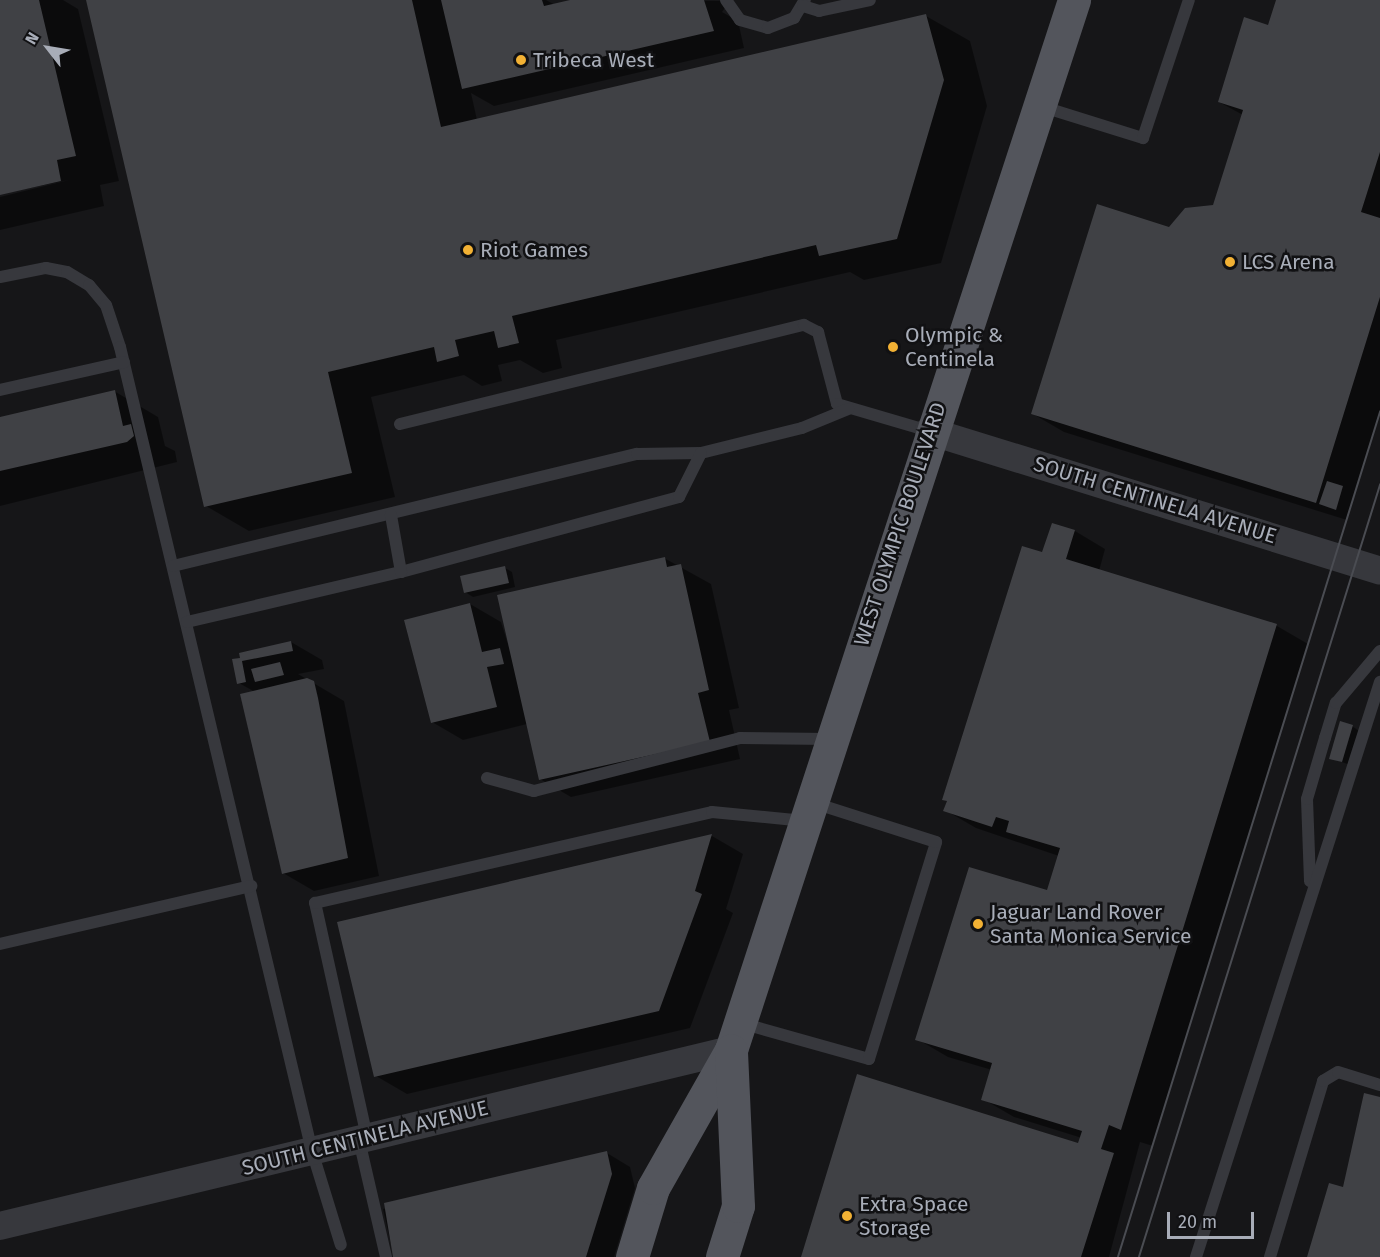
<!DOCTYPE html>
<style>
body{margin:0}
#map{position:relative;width:1380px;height:1257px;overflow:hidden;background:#161618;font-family:"Fira Sans",sans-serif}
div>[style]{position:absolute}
.shadow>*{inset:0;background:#0007}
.building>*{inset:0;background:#404145}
.service>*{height:12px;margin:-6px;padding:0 6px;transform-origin:6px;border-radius:6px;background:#37383d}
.tertiary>*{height:28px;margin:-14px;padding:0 14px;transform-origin:14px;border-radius:14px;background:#37383d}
.primary>*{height:33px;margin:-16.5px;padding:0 16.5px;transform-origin:16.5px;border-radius:16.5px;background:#53555c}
.tram>*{height:1.5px;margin:-0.75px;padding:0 0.75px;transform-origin:0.75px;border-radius:0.75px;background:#4a4c52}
.dots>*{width:16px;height:16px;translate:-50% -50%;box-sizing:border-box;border:3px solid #111113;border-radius:50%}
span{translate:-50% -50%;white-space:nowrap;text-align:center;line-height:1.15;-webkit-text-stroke:5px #111113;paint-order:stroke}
.poi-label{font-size:21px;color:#a8adb8}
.left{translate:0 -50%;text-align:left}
.street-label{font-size:21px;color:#a8adb8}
.north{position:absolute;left:18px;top:18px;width:60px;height:60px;-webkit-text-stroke:4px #111113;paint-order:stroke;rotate:301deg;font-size:16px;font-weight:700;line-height:24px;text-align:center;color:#a8adb8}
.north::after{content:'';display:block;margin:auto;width:21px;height:27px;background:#a8adb8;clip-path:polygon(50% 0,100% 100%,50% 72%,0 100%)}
.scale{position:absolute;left:1167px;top:1212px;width:87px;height:27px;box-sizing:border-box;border:3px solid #a8adb8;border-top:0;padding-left:8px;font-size:18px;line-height:21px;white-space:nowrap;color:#a8adb8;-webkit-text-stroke:4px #111113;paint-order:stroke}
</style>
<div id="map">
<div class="shadow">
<div style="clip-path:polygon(0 0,63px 0,78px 9px,119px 181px,100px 185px,104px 206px,0 230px,0 197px,69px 180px,0 194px)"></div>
<div style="clip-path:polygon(88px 0,546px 0,555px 5px,576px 0,730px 1px,722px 12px,738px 21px,744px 48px,494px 106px,471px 93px,477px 120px,926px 16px,970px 41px,987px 106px,941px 263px,864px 280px,850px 272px,556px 340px,562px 368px,543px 373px,520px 360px,498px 365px,502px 381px,482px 386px,464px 375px,371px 397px,395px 497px,249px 531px,206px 506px)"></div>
<div style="clip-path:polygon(1278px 0,1380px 0,1380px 413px,1347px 520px,1064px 432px,1033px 414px,1170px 229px,1214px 207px,1243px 115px,1219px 102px,1269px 27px)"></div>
<div style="clip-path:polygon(114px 391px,158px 417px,165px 446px,175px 451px,177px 462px,0 506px,0 418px)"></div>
<div style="clip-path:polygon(1075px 531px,1105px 549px,1099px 571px,1277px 626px,1308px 644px,1153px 1146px,1140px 1142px,1109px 1257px,802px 1257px,1080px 1144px,1082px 1138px,1014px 1117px,983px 1099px,992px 1070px,948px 1057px,917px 1039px,1048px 892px,1059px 856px,976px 828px,945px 810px,1043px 554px)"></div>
<div style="clip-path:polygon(664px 558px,711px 584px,739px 708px,729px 710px,740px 759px,571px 797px,540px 779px,527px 724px,463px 740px,432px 722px,470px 604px,501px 622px,512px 657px)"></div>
<div style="clip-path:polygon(505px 568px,512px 572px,515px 587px,473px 597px,465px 592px)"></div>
<div style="clip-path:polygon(291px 642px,322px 660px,324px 669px,298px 674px,344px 701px,379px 876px,314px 891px,283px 873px,255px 692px,239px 683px,234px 661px)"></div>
<div style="clip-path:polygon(1352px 726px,1359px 731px,1350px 765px,1331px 758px)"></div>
<div style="clip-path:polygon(712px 836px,743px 854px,726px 909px,733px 913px,690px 1028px,407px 1094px,376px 1076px,339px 923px)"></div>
<div style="clip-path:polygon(607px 1153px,630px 1167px,635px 1188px,614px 1257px,394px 1257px,383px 1209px)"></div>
</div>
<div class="building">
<div style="clip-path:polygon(0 0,39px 0,76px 156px,57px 160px,61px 181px,0 195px)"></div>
<div style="clip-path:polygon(86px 0,412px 0,441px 127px,926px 14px,944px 80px,897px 239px,819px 256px,816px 245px,512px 316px,519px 343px,498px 348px,494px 331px,455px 340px,459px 356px,437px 362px,434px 347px,328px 372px,352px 473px,204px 507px)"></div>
<div style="clip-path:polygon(441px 0,542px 0,544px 6px,570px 0,704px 0,714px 31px,462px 89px)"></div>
<div style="clip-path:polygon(1276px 0,1380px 0,1380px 152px,1361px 212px,1380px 218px,1380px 297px,1316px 503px,1031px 414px,1097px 204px,1169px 227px,1185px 208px,1213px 205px,1243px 110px,1218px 102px,1244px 17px,1268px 25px)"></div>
<div style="clip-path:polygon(115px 390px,123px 426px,131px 424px,134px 436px,127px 442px,0 471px,0 417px)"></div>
<div style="clip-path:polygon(1327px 481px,1343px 486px,1336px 510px,1319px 504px)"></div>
<div style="clip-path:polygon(1052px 523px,1075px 530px,1066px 559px,1277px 624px,1121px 1130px,1109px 1125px,1101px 1149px,1114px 1153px,1081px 1257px,801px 1257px,857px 1074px,1078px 1143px,1082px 1131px,981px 1100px,992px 1063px,915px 1040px,969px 867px,1047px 890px,1060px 848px,1006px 832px,1009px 821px,996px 817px,992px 827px,943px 811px,947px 801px,942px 800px,1022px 546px,1042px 552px)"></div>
<div style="clip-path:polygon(665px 557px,667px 567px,681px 564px,709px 690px,698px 693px,710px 742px,539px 780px,497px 595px)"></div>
<div style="clip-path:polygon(505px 566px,509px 583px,464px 593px,460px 576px)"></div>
<div style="clip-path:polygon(470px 603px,482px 652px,500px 648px,504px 664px,487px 667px,497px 707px,431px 723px,404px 620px)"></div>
<div style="clip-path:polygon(291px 641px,293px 651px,242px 661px,246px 682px,237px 684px,232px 659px,240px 658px,239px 653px)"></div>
<div style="clip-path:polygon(280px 662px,284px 675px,255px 682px,251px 669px)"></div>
<div style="clip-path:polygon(307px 678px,314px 681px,318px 698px,348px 858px,282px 874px,240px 694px)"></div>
<div style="clip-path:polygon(1340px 721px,1353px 725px,1342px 762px,1329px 759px)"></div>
<div style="clip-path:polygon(712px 834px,695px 891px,702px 894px,659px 1011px,374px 1077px,337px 922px)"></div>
<div style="clip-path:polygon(1364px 1093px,1380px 1097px,1380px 1257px,1307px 1257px,1329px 1183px,1343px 1187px)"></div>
<div style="clip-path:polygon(607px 1151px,612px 1174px,586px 1257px,393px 1257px,384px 1203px)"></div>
</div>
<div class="service">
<div style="left:726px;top:0;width:24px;rotate:55deg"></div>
<div style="left:740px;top:20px;width:29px;rotate:16deg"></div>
<div style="left:768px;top:28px;width:28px;rotate:-21deg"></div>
<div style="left:794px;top:18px;width:21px;rotate:-59deg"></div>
<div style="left:803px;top:6px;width:17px;rotate:17deg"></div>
<div style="left:819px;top:11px;width:52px;rotate:-12.2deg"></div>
<div style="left:1040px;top:106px;width:108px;rotate:17.3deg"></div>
<div style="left:1143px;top:138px;width:145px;rotate:-71.6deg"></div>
<div style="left:0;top:277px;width:47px;rotate:-11.1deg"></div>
<div style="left:46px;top:268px;width:21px;rotate:11deg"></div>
<div style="left:67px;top:272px;width:26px;rotate:31deg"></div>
<div style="left:89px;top:285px;width:26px;rotate:50deg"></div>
<div style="left:106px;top:305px;width:44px;rotate:71.6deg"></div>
<div style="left:120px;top:347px;width:827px;rotate:76.57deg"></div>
<div style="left:312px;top:1151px;width:98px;rotate:72.9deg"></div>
<div style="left:0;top:390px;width:127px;rotate:-12.7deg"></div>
<div style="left:400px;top:424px;width:416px;rotate:-13.8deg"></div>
<div style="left:804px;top:325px;width:16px;rotate:27deg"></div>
<div style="left:818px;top:332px;width:74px;rotate:75.2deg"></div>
<div style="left:837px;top:404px;width:96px;rotate:16.4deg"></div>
<div style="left:173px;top:566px;width:477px;rotate:-13.6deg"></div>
<div style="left:637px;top:454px;width:64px;rotate:-0.9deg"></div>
<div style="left:701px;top:453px;width:104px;rotate:-13.9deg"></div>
<div style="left:802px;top:428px;width:50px;rotate:-22.4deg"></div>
<div style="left:401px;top:572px;width:288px;rotate:-15.1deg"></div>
<div style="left:679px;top:497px;width:49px;rotate:-63.4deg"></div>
<div style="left:187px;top:622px;width:220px;rotate:-13.2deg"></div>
<div style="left:401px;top:572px;width:58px;rotate:-100deg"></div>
<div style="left:487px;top:778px;width:49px;rotate:15.5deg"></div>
<div style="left:534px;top:791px;width:213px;rotate:-14.4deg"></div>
<div style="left:740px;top:738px;width:90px;rotate:0.6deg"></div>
<div style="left:1310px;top:881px;width:82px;rotate:-92.1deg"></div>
<div style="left:1307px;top:799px;width:64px;rotate:-73.6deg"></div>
<div style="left:1325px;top:738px;width:37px;rotate:-73deg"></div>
<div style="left:1336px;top:703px;width:68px;rotate:-49.8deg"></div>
<div style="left:0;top:944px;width:258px;rotate:-13deg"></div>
<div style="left:741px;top:1023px;width:133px;rotate:15.7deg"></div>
<div style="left:869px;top:1059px;width:227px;rotate:-72.8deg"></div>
<div style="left:936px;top:842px;width:128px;rotate:-162.3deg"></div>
<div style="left:367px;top:1137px;width:240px;rotate:-102.5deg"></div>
<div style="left:315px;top:903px;width:407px;rotate:-12.9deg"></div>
<div style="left:712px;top:812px;width:93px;rotate:5.5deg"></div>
<div style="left:359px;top:1140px;width:120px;rotate:77deg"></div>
<div style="left:1196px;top:1257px;width:604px;rotate:-72.26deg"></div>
<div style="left:1270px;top:1257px;width:184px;rotate:-73.2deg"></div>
<div style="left:1323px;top:1081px;width:17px;rotate:-31deg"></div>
<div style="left:1338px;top:1072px;width:44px;rotate:17.2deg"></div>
</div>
<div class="tertiary">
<div style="left:929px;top:431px;width:472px;rotate:17.2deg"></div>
<div style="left:0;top:1226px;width:752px;rotate:-13.54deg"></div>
</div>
<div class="primary">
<div style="left:632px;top:1257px;width:72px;rotate:-73.1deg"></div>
<div style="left:653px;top:1188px;width:159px;rotate:-60.5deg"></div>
<div style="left:731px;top:1050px;width:1105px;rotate:-71.91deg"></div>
<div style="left:722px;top:1257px;width:53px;rotate:-72.6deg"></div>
<div style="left:738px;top:1206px;width:156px;rotate:-92.6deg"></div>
</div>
<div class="tram">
<div style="left:1118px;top:1257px;width:885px;rotate:-72.77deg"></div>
<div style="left:1139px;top:1257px;width:809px;rotate:-72.66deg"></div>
</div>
<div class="dots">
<div style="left:521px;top:60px;background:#f2b134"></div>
<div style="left:468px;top:250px;background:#f2b134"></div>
<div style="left:1230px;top:262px;background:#f2b134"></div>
<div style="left:893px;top:347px;background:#f2b134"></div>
<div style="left:978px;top:924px;background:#f2b134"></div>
<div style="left:847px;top:1216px;background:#f2b134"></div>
</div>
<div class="poi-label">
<span class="left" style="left:533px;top:60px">Tribeca West</span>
<span class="left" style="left:480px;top:250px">Riot Games</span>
<span class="left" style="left:1242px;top:262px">LCS Arena</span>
<span class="left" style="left:905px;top:347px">Olympic &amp;<br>Centinela</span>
<span class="left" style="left:990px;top:924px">Jaguar Land Rover<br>Santa Monica Service</span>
<span class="left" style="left:859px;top:1216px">Extra Space<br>Storage</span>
</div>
<div class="street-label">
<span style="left:1155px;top:500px;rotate:17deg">SOUTH CENTINELA AVENUE</span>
<span style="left:900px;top:524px;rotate:-72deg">WEST OLYMPIC BOULEVARD</span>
<span style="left:365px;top:1138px;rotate:-14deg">SOUTH CENTINELA AVENUE</span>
</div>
<div class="north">N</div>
<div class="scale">20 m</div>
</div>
